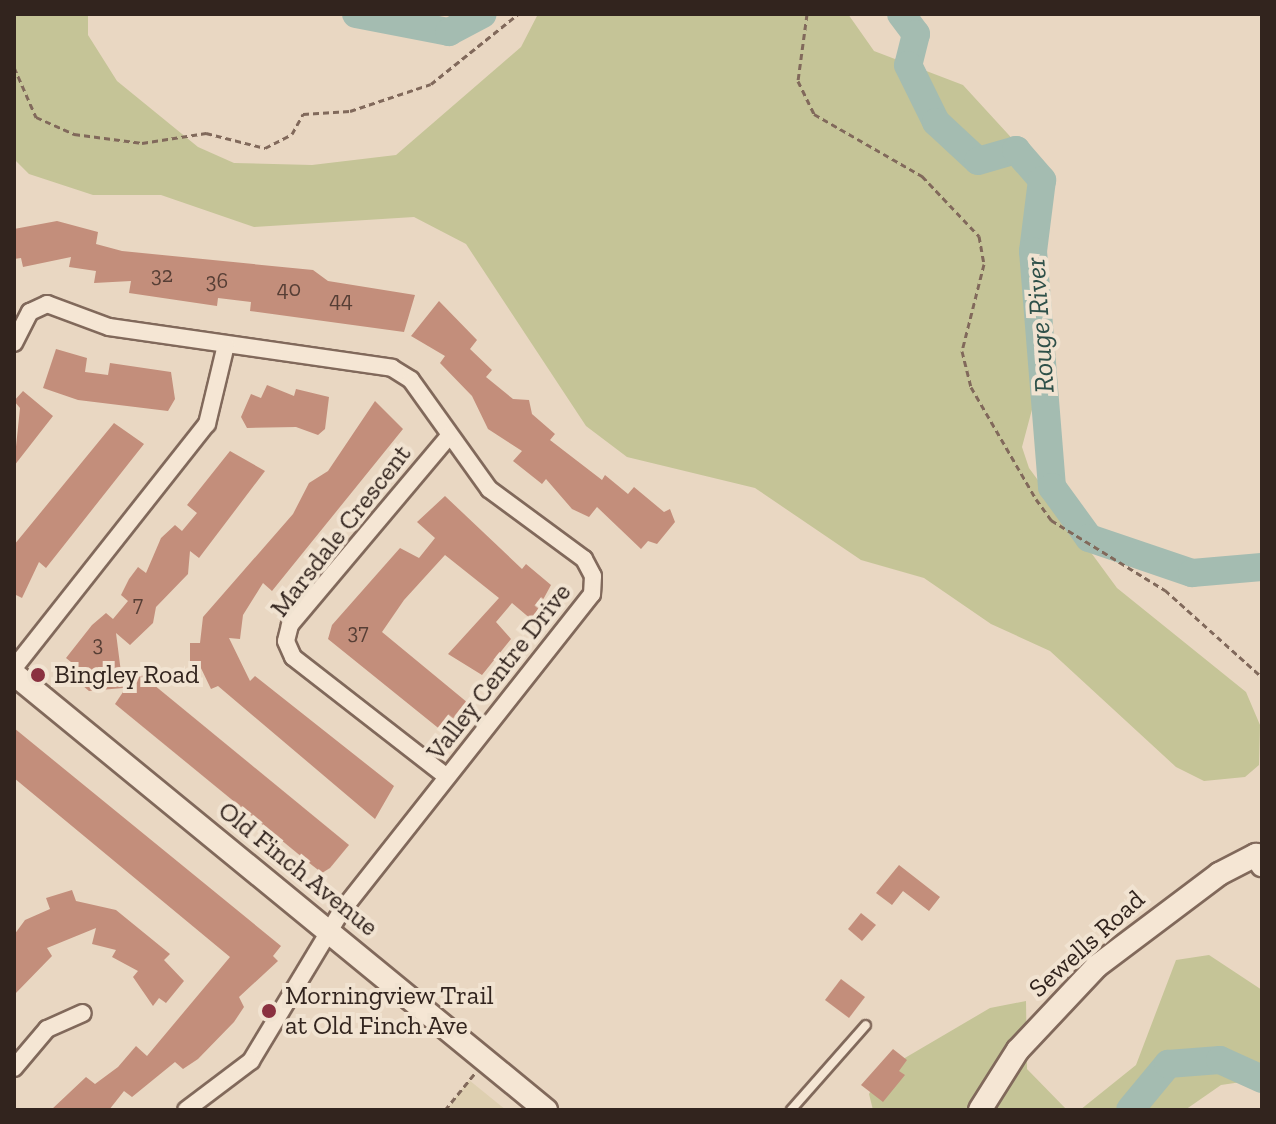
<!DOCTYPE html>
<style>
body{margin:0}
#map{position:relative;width:1276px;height:1124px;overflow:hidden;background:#e9d7c2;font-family:"Zilla Slab",serif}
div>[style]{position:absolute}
.farmland>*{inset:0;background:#decfb0}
.green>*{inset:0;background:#c5c497}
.river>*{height:28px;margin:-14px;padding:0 14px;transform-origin:14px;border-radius:14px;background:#a4bcb1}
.building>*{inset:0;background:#c38e7b}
.path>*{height:3px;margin-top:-1.5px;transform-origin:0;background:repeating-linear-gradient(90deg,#81695b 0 6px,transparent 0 10px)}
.roads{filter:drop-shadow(2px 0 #81695b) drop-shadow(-2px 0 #81695b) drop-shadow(0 2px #81695b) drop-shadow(0 -2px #81695b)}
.lane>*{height:8px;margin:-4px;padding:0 4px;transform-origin:4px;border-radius:4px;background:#f5e6d4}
.street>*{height:16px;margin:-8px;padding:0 8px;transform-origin:8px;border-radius:8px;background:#f5e6d4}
.secondary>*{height:22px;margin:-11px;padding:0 11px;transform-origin:11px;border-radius:11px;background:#f5e6d4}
.dots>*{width:22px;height:22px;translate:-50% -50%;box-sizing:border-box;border:4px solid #f1e3d1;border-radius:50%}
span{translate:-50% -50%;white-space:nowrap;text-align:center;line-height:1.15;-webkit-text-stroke:8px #f1e3d1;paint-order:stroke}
.number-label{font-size:22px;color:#563e35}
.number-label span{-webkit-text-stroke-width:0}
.street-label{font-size:26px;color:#32241e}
.poi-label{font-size:26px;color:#32241e}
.left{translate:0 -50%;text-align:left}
.water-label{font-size:28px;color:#2e5049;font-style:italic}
.frame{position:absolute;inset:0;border:16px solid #32241e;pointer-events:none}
</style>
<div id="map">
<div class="farmland">
<div style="clip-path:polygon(469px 1080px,506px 1110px,446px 1110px)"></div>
</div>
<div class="green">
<div style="clip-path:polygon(14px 14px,88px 14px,88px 35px,117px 81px,198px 147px,234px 163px,312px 165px,396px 155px,521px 47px,538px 14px,848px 14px,874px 51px,963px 85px,1018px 145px,1030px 193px,1038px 387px,1022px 447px,1029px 468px,1117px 588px,1246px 692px,1260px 725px,1259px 765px,1245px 777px,1204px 781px,1176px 767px,1050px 651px,991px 624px,924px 578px,861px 560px,755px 488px,627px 457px,586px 426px,466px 244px,414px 217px,254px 227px,161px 195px,93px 195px,29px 174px,14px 159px)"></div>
<div style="clip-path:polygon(1209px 955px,1262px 990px,1262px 1079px,1221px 1085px,1185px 1110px,1080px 1110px,1136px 1065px,1176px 960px)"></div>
<div style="clip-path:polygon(1026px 1001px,1027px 1069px,1067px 1110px,873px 1110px,869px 1094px,881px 1072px,990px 1008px)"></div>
</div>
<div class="river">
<div style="left:356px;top:14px;width:95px;rotate:11deg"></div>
<div style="left:449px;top:32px;width:38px;rotate:-28deg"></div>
<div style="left:901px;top:14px;width:25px;rotate:53deg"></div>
<div style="left:916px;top:34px;width:32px;rotate:104deg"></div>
<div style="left:908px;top:65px;width:64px;rotate:63.8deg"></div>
<div style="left:936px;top:122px;width:57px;rotate:42.9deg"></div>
<div style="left:978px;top:161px;width:40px;rotate:-16deg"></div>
<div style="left:1016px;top:150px;width:40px;rotate:49deg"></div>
<div style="left:1042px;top:180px;width:72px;rotate:97.2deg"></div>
<div style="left:1033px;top:251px;width:237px;rotate:85.4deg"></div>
<div style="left:1052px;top:487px;width:63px;rotate:54deg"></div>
<div style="left:1089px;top:538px;width:109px;rotate:18.8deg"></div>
<div style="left:1192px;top:573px;width:70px;rotate:-4.9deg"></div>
<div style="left:1130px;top:1110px;width:60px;rotate:-50.4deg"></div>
<div style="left:1168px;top:1064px;width:52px;rotate:-4.4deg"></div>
<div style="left:1220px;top:1060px;width:46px;rotate:24.3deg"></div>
</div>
<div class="building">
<div style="clip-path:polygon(57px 221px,98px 232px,96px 244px,122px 251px,313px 270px,328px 281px,415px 295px,404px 332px,250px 311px,251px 302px,218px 298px,217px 306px,129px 293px,131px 281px,94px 283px,96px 271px,69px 267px,71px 257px,23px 267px,21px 258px,14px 259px,14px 229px)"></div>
<div style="clip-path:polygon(439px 301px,477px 340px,470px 349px,492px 370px,486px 377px,513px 399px,529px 400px,532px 414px,555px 434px,550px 440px,602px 480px,605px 475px,628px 494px,634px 487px,664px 512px,670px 509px,675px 522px,657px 544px,648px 541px,641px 549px,597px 507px,589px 517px,572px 509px,546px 479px,542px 484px,513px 461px,522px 451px,488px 429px,472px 396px,440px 363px,445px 356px,411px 336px)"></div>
<div style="clip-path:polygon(56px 349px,87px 358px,85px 372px,108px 375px,110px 363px,171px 372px,175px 399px,168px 411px,78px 400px,43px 388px)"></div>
<div style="clip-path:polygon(267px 385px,294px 396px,296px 389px,329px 397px,325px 429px,318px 435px,296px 427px,247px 428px,241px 417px,251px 394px,261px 398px)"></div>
<div style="clip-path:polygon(23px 391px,53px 416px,14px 466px,20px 408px,14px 401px)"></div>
<div style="clip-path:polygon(375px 401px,403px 429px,272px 591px,263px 583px,243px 615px,240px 639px,229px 638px,250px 681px,255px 676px,394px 786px,375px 819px,218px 686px,211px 689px,199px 664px,190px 664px,190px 643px,200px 643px,203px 617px,293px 514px,309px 483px,328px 471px)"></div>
<div style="clip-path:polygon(114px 423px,144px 444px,46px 568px,39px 562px,22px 598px,14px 594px,14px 545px)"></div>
<div style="clip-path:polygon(230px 451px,265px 471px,199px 558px,190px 551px,188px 574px,156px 607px,153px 623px,130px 645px,116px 633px,123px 688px,89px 691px,69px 674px,76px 666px,66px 658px,92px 625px,106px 613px,113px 619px,128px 601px,121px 595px,129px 579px,138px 567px,146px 573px,161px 538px,175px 525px,182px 531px,197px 513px,187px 505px)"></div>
<div style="clip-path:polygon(445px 496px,522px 569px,526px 564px,551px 585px,532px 620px,512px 603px,496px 622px,511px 639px,482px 675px,448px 654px,499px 598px,445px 555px,404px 600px,382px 632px,468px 703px,442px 731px,328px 639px,332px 625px,400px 548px,419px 558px,435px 538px,417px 522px)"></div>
<div style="clip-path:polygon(137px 671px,349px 845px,330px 868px,322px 873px,308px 862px,115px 704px)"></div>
<div style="clip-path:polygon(14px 728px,281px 946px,273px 956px,278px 961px,239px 997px,244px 1007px,234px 1022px,198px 1059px,183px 1069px,175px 1062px,132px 1097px,124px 1091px,109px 1110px,51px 1110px,86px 1077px,95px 1084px,118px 1067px,136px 1046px,147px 1056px,230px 957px,14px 778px)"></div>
<div style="clip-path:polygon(899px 865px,940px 897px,929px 911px,903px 891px,892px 905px,876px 893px)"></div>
<div style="clip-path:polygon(72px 890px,76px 901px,116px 910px,170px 954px,164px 960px,184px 981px,166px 1003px,159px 998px,153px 1006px,133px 977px,138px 971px,112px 957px,116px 950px,92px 944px,96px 928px,47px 948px,52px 956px,14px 995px,14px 935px,25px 920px,50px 909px,46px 898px)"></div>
<div style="clip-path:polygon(861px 913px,876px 925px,862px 941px,848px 929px)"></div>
<div style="clip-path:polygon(841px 979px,865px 997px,849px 1018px,825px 1000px)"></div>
<div style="clip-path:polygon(893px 1049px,907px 1060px,899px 1071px,905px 1075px,883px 1102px,861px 1085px)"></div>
</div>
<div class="path">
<div style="left:807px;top:14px;width:68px;rotate:97.7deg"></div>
<div style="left:798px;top:81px;width:37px;rotate:64deg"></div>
<div style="left:814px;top:114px;width:125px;rotate:29.9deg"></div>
<div style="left:922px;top:176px;width:83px;rotate:46.5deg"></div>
<div style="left:979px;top:236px;width:28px;rotate:80deg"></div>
<div style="left:984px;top:264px;width:90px;rotate:104.2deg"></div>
<div style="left:962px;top:351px;width:37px;rotate:76deg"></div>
<div style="left:971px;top:387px;width:129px;rotate:59.9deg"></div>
<div style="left:1036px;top:499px;width:26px;rotate:54deg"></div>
<div style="left:1051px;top:520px;width:134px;rotate:31.6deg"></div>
<div style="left:1165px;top:590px;width:130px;rotate:41.9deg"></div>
<div style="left:14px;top:67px;width:55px;rotate:66.3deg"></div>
<div style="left:36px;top:117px;width:42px;rotate:24.1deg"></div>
<div style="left:74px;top:134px;width:69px;rotate:7.5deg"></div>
<div style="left:142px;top:143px;width:65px;rotate:-8.9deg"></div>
<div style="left:206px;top:133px;width:61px;rotate:14.3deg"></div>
<div style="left:265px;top:148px;width:30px;rotate:-27deg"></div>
<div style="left:292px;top:134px;width:23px;rotate:-61deg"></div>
<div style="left:303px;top:114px;width:47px;rotate:-3.7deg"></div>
<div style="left:350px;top:111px;width:85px;rotate:-18.4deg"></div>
<div style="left:431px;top:84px;width:112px;rotate:-38.8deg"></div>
<div style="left:445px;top:1110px;width:48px;rotate:-51deg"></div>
</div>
<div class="roads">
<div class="lane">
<div style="left:791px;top:1110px;width:113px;rotate:-48.6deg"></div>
</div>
<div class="street">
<div style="left:14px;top:343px;width:35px;rotate:-63deg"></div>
<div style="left:30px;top:312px;width:19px;rotate:-25deg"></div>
<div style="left:47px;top:304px;width:66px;rotate:20.4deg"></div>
<div style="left:109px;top:327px;width:286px;rotate:8.2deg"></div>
<div style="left:392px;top:368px;width:22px;rotate:32deg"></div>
<div style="left:411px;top:380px;width:134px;rotate:54.4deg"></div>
<div style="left:489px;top:489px;width:118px;rotate:36.4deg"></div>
<div style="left:584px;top:559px;width:19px;rotate:62deg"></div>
<div style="left:593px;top:576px;width:18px;rotate:93deg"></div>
<div style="left:592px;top:594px;width:403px;rotate:128.3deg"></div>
<div style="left:342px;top:910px;width:176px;rotate:121.1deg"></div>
<div style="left:251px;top:1061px;width:81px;rotate:143deg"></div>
<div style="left:14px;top:668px;width:311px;rotate:-51.7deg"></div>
<div style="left:207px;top:424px;width:81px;rotate:-76.5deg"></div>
<div style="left:447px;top:777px;width:195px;rotate:-142.1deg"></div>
<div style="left:293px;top:657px;width:17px;rotate:-114deg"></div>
<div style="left:286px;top:641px;width:16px;rotate:-76deg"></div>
<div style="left:290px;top:625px;width:247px;rotate:-49.9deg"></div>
<div style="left:14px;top:1068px;width:51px;rotate:-49.8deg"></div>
<div style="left:47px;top:1029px;width:39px;rotate:-24deg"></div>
</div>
<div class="secondary">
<div style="left:14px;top:674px;width:688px;rotate:39.34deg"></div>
<div style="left:980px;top:1110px;width:71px;rotate:-57.7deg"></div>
<div style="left:1018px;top:1050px;width:115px;rotate:-46.8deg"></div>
<div style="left:1097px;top:966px;width:153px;rotate:-37deg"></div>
<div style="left:1219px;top:874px;width:42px;rotate:-27.2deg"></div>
<div style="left:1256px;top:855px;width:12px;rotate:59deg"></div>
</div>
</div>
<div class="dots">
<div style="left:38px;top:675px;background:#8a3140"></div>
<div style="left:269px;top:1011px;background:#8a3140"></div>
</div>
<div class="number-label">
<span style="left:162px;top:275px">32</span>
<span style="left:217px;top:281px">36</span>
<span style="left:289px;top:289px">40</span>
<span style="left:341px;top:300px">44</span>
<span style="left:138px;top:604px">7</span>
<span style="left:358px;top:632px">37</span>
<span style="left:98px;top:644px">3</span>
</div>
<div class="street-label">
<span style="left:341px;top:531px;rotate:-52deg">Marsdale Crescent</span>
<span style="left:499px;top:672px;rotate:-52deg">Valley Centre Drive</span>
<span style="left:298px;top:869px;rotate:39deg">Old Finch Avenue</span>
<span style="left:1087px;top:944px;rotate:-42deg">Sewells Road</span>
</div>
<div class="poi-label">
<span class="left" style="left:54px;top:675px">Bingley Road</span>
<span class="left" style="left:285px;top:1011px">Morningview Trail<br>at Old Finch Ave</span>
</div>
<div class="water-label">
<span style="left:1040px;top:325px;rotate:-94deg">Rouge River</span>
</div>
<div class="frame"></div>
</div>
